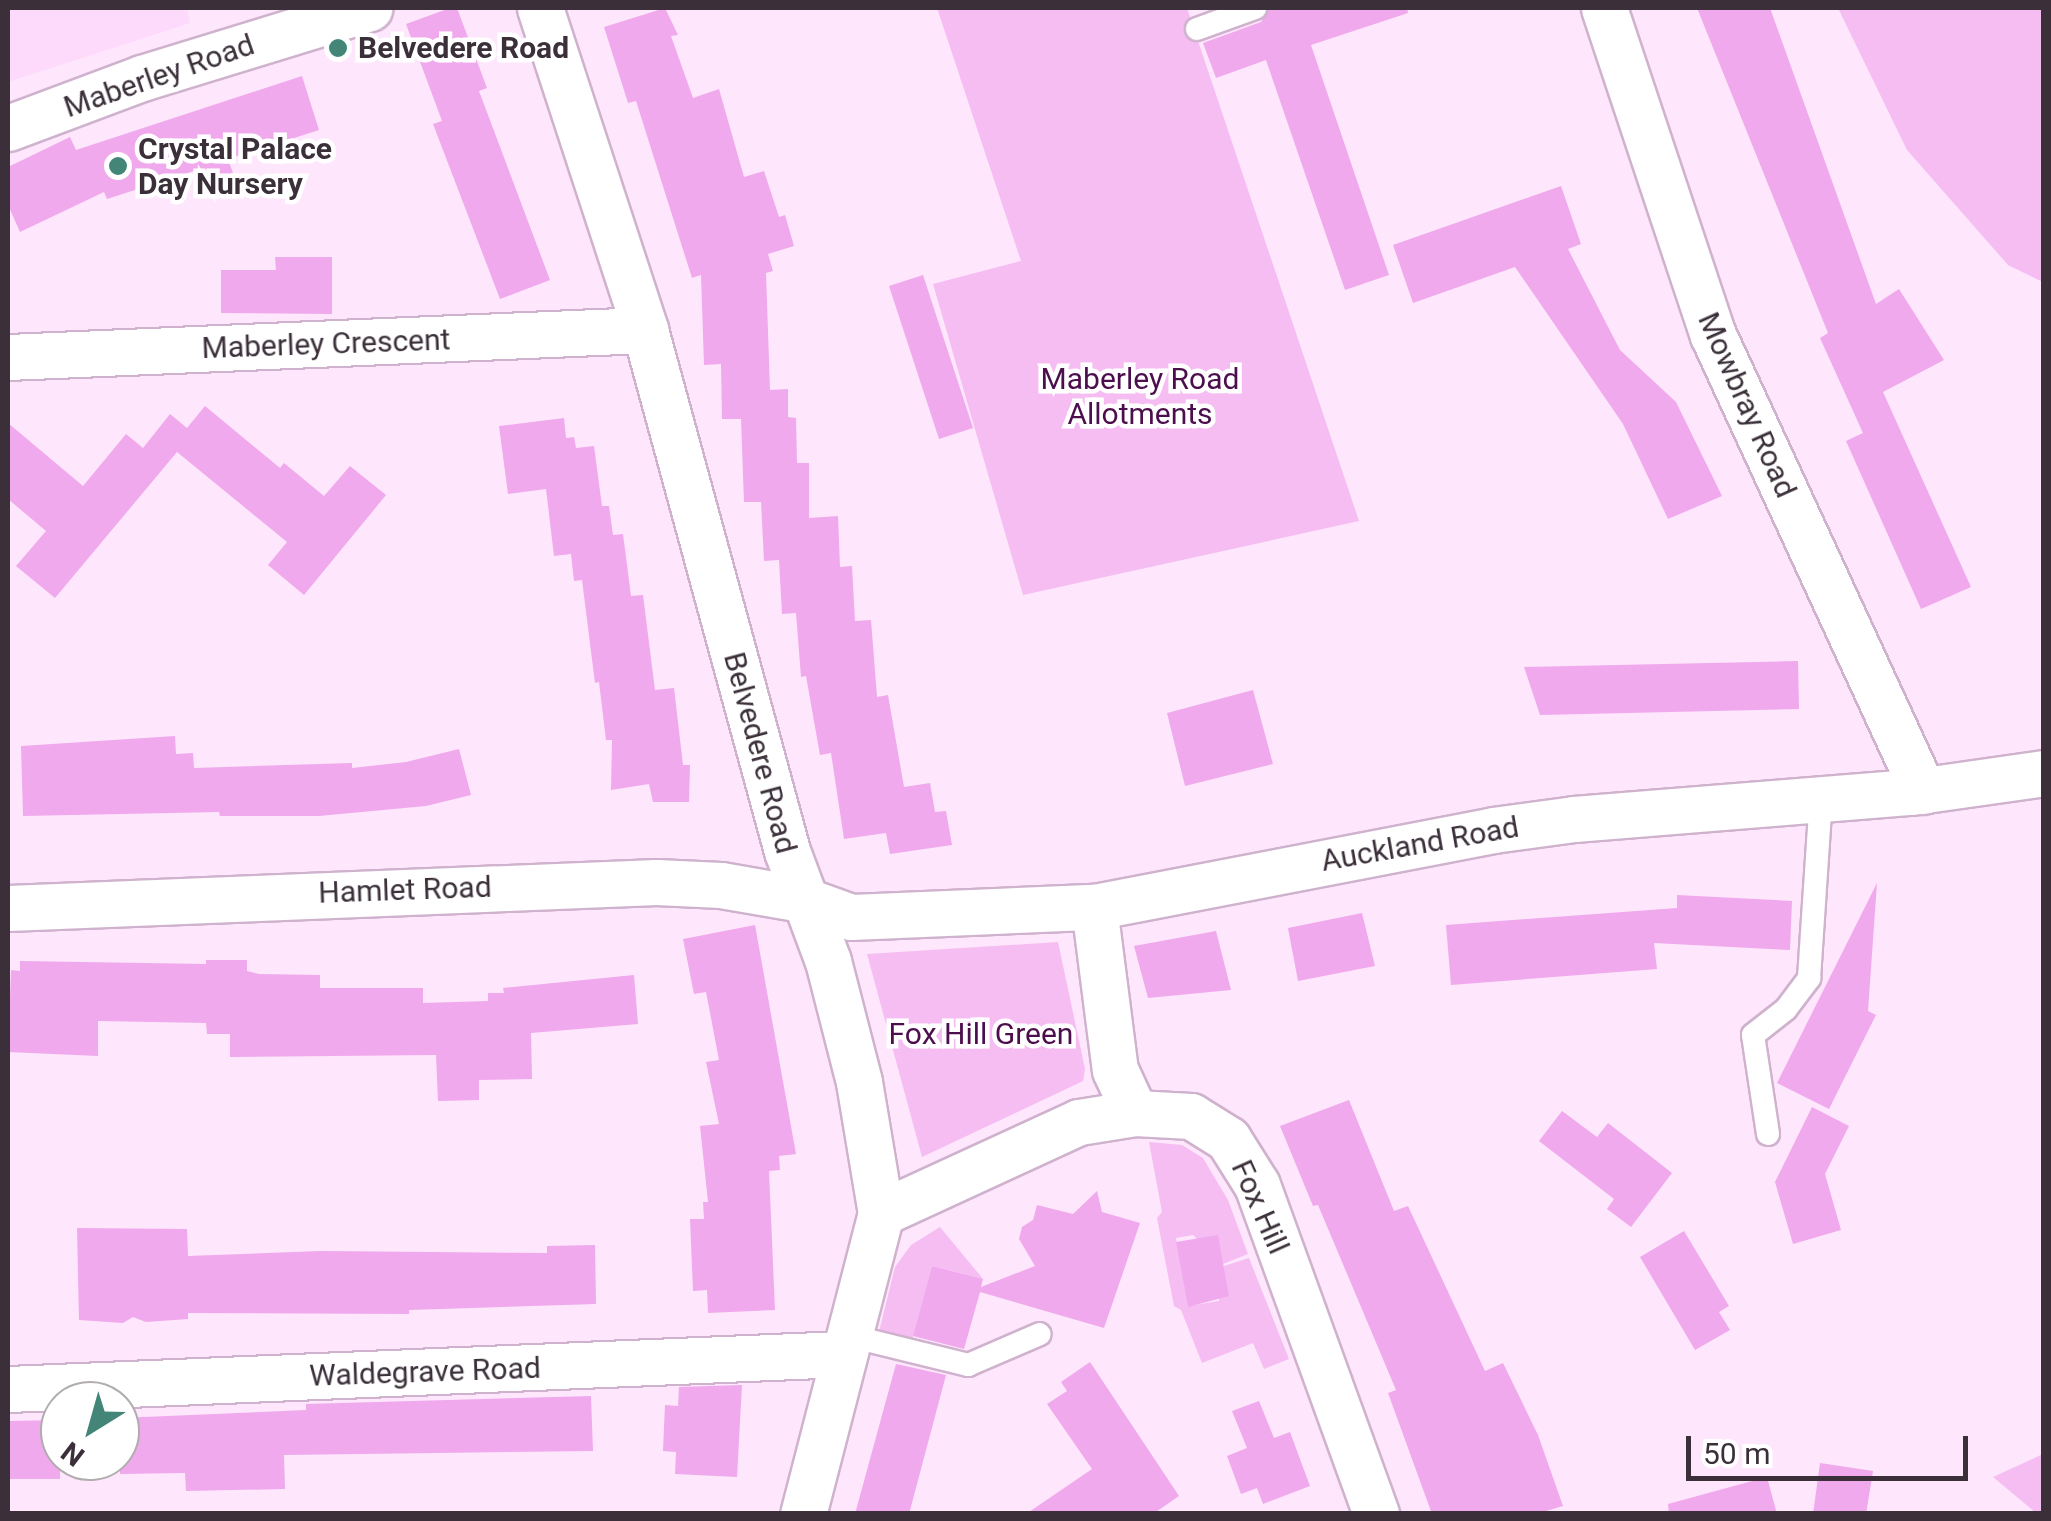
<!DOCTYPE html>
<style>
body{margin:0}
#map{position:relative;width:2051px;height:1521px;overflow:hidden;background:#fee6fc;font-family:Roboto,sans-serif}
div>[style]{position:absolute}
.built>*{inset:0;background:#fdd9fb}
.green>*{inset:0;background:#f5bdf2}
.building>*{inset:0;background:#f0a9ec}
.roads{filter:drop-shadow(2px 0 #cfb2cd) drop-shadow(-2px 0 #cfb2cd) drop-shadow(0 2px #cfb2cd) drop-shadow(0 -2px #cfb2cd)}
.lane>*{height:22px;margin:-11px;padding:0 11px;transform-origin:11px;border-radius:11px;background:#fff}
.street>*{height:45px;margin:-22.5px;padding:0 22.5px;transform-origin:22.5px;border-radius:22.5px;background:#fff}
.dots>*{width:28px;height:28px;translate:-50% -50%;box-sizing:border-box;border:5px solid #fff;border-radius:50%}
span{translate:-50% -50%;white-space:nowrap;text-align:center;line-height:1.15;-webkit-text-stroke:9px #fff;paint-order:stroke}
.poi-label{font-size:30px;color:#3b303a;font-weight:700}
.left{translate:0 -50%;text-align:left}
.street-label{font-size:30px;color:#3b303a}
.park-label{font-size:30px;color:#4c0e4c}
.frame{position:absolute;inset:0;border:10px solid #3b303a;pointer-events:none}
.north{position:absolute;left:40px;top:1381px;width:100px;height:100px;box-sizing:border-box;background:#fff;border:2px solid #b1acb0;border-radius:50%;rotate:217deg;font-size:28px;font-weight:700;line-height:40px;text-align:center;color:#3b303a}
.north::after{content:'';display:block;margin:auto;width:35px;height:45px;background:#438678;clip-path:polygon(50% 0,100% 100%,50% 72%,0 100%)}
.scale{position:absolute;left:1686px;top:1436px;width:282px;height:45px;box-sizing:border-box;border:5px solid #3b303a;border-top:0;padding-left:12px;font-size:30px;line-height:35px;white-space:nowrap;color:#3b303a;-webkit-text-stroke:8px #fff;paint-order:stroke}
</style>
<div id="map">
<div class="built">
<div style="clip-path:polygon(8px 8px,187px 8px,190px 23px,8px 82px)"></div>
</div>
<div class="green">
<div style="clip-path:polygon(937px 8px,1187px 8px,1359px 521px,1023px 595px,933px 284px,1021px 261px)"></div>
<div style="clip-path:polygon(1838px 8px,2043px 8px,2043px 282px,2008px 265px,1907px 150px)"></div>
<div style="clip-path:polygon(1058px 942px,1085px 1069px,1083px 1081px,922px 1157px,867px 954px)"></div>
<div style="clip-path:polygon(1149px 1142px,1182px 1145px,1203px 1158px,1228px 1200px,1248px 1254px,1223px 1264px,1193px 1235px,1176px 1238px,1188px 1306px,1219px 1301px,1224px 1266px,1249px 1258px,1289px 1359px,1264px 1369px,1253px 1343px,1202px 1363px,1181px 1310px,1174px 1306px,1157px 1218px,1162px 1212px)"></div>
<div style="clip-path:polygon(940px 1227px,983px 1279px,932px 1266px,910px 1348px,877px 1340px,895px 1267px,911px 1245px)"></div>
<div style="clip-path:polygon(2043px 1454px,2043px 1513px,2036px 1513px,1993px 1477px)"></div>
</div>
<div class="building">
<div style="clip-path:polygon(450px 8px,457px 8px,487px 88px,479px 91px,550px 280px,500px 299px,433px 124px,442px 121px,406px 24px)"></div>
<div style="clip-path:polygon(665px 8px,678px 35px,671px 36px,693px 98px,719px 89px,744px 177px,764px 171px,779px 217px,785px 215px,794px 246px,768px 254px,773px 271px,766px 273px,770px 390px,788px 389px,788px 417px,796px 418px,797px 463px,809px 463px,809px 518px,838px 516px,840px 567px,852px 566px,855px 621px,871px 620px,877px 697px,888px 695px,904px 787px,930px 783px,935px 812px,946px 811px,952px 845px,890px 854px,886px 833px,844px 839px,831px 753px,820px 755px,806px 676px,801px 677px,796px 613px,782px 614px,779px 560px,764px 561px,761px 502px,744px 502px,741px 419px,722px 419px,721px 364px,704px 365px,701px 275px,692px 278px,636px 101px,628px 103px,604px 27px)"></div>
<div style="clip-path:polygon(1270px 8px,1407px 8px,1408px 13px,1311px 45px,1389px 275px,1345px 290px,1266px 60px,1216px 78px,1203px 43px,1261px 22px)"></div>
<div style="clip-path:polygon(1697px 8px,1770px 8px,1876px 304px,1899px 289px,1944px 360px,1883px 392px,1971px 587px,1921px 609px,1846px 441px,1863px 433px,1820px 338px,1828px 333px)"></div>
<div style="clip-path:polygon(302px 76px,319px 130px,228px 159px,233px 173px,205px 182px,200px 169px,107px 199px,104px 192px,20px 232px,8px 205px,8px 167px,70px 137px,76px 150px)"></div>
<div style="clip-path:polygon(1561px 186px,1581px 244px,1568px 249px,1620px 350px,1676px 402px,1722px 496px,1668px 519px,1623px 424px,1515px 267px,1413px 303px,1393px 245px)"></div>
<div style="clip-path:polygon(275px 257px,332px 257px,332px 314px,221px 313px,221px 270px,276px 270px)"></div>
<div style="clip-path:polygon(923px 275px,973px 428px,939px 439px,889px 286px)"></div>
<div style="clip-path:polygon(205px 406px,280px 468px,284px 463px,324px 496px,350px 466px,386px 495px,304px 595px,268px 565px,287px 542px,177px 452px,55px 598px,16px 566px,46px 531px,8px 499px,8px 423px,83px 486px,126px 434px,143px 448px,170px 414px,187px 428px)"></div>
<div style="clip-path:polygon(564px 418px,566px 438px,574px 437px,576px 448px,594px 446px,602px 506px,609px 506px,613px 535px,623px 534px,631px 596px,643px 595px,655px 690px,674px 688px,683px 765px,690px 765px,689px 802px,653px 802px,649px 784px,611px 790px,612px 740px,606px 740px,599px 682px,595px 683px,582px 580px,574px 581px,571px 554px,554px 556px,546px 489px,508px 494px,499px 426px)"></div>
<div style="clip-path:polygon(1798px 661px,1799px 709px,1540px 715px,1524px 667px)"></div>
<div style="clip-path:polygon(1253px 690px,1273px 764px,1185px 786px,1167px 713px)"></div>
<div style="clip-path:polygon(175px 736px,176px 754px,193px 753px,194px 768px,352px 763px,352px 768px,406px 762px,459px 749px,471px 795px,426px 806px,319px 816px,220px 816px,219px 812px,23px 816px,21px 746px)"></div>
<div style="clip-path:polygon(1877px 883px,1868px 1011px,1876px 1015px,1829px 1109px,1777px 1083px)"></div>
<div style="clip-path:polygon(1677px 895px,1792px 901px,1790px 950px,1654px 943px,1657px 969px,1451px 985px,1446px 925px,1677px 908px)"></div>
<div style="clip-path:polygon(1362px 913px,1375px 966px,1298px 981px,1288px 928px)"></div>
<div style="clip-path:polygon(755px 925px,796px 1154px,779px 1156px,780px 1170px,769px 1171px,775px 1310px,708px 1313px,707px 1290px,693px 1291px,690px 1219px,704px 1219px,703px 1202px,708px 1202px,700px 1126px,719px 1124px,706px 1062px,719px 1060px,706px 992px,694px 994px,683px 939px)"></div>
<div style="clip-path:polygon(1216px 931px,1231px 990px,1148px 998px,1134px 946px)"></div>
<div style="clip-path:polygon(206px 960px,247px 960px,247px 971px,259px 974px,320px 975px,320px 988px,423px 988px,423px 1003px,488px 1001px,488px 993px,504px 993px,503px 988px,634px 975px,638px 1024px,531px 1033px,532px 1079px,479px 1080px,479px 1100px,438px 1101px,436px 1055px,230px 1057px,230px 1034px,207px 1034px,206px 1023px,98px 1021px,98px 1056px,8px 1052px,11px 970px,20px 971px,20px 961px,206px 964px)"></div>
<div style="clip-path:polygon(1349px 1100px,1394px 1211px,1408px 1206px,1485px 1371px,1503px 1363px,1538px 1435px,1563px 1506px,1536px 1514px,1432px 1514px,1388px 1393px,1396px 1390px,1318px 1205px,1313px 1206px,1280px 1126px)"></div>
<div style="clip-path:polygon(1812px 1107px,1849px 1126px,1825px 1174px,1841px 1230px,1793px 1244px,1775px 1182px)"></div>
<div style="clip-path:polygon(1562px 1111px,1597px 1137px,1608px 1123px,1672px 1173px,1631px 1227px,1607px 1209px,1614px 1199px,1539px 1141px)"></div>
<div style="clip-path:polygon(1097px 1191px,1102px 1212px,1140px 1223px,1104px 1328px,980px 1292px,964px 1349px,913px 1336px,932px 1266px,983px 1279px,981px 1287px,1035px 1266px,1019px 1239px,1022px 1227px,1033px 1220px,1037px 1205px,1073px 1214px)"></div>
<div style="clip-path:polygon(77px 1228px,187px 1229px,188px 1256px,321px 1251px,547px 1253px,547px 1246px,595px 1245px,596px 1304px,409px 1310px,409px 1314px,188px 1313px,188px 1319px,146px 1322px,133px 1317px,123px 1323px,79px 1320px)"></div>
<div style="clip-path:polygon(1684px 1231px,1729px 1306px,1719px 1312px,1730px 1330px,1695px 1350px,1640px 1257px)"></div>
<div style="clip-path:polygon(1218px 1235px,1229px 1296px,1188px 1307px,1176px 1242px)"></div>
<div style="clip-path:polygon(1090px 1362px,1179px 1496px,1153px 1514px,1026px 1514px,1092px 1469px,1047px 1404px,1067px 1391px,1061px 1382px)"></div>
<div style="clip-path:polygon(896px 1364px,946px 1375px,909px 1514px,855px 1514px)"></div>
<div style="clip-path:polygon(742px 1385px,737px 1477px,675px 1474px,676px 1452px,663px 1451px,664px 1427px,665px 1405px,678px 1406px,679px 1387px)"></div>
<div style="clip-path:polygon(591px 1396px,593px 1451px,284px 1455px,285px 1489px,186px 1491px,185px 1473px,120px 1474px,120px 1418px,306px 1410px,306px 1404px)"></div>
<div style="clip-path:polygon(1259px 1401px,1274px 1438px,1290px 1432px,1310px 1486px,1263px 1504px,1257px 1488px,1241px 1494px,1227px 1456px,1247px 1448px,1232px 1411px)"></div>
<div style="clip-path:polygon(60px 1420px,60px 1479px,9px 1479px,8px 1421px)"></div>
<div style="clip-path:polygon(1820px 1463px,1873px 1471px,1866px 1514px,1813px 1514px)"></div>
<div style="clip-path:polygon(1767px 1477px,1777px 1514px,1669px 1514px,1668px 1504px)"></div>
</div>
<div class="roads">
<div class="lane">
<div style="left:1197px;top:29px;width:62px;rotate:-19.9deg"></div>
<div style="left:1768px;top:1134px;width:100px;rotate:-98.6deg"></div>
<div style="left:1753px;top:1035px;width:42px;rotate:-38.2deg"></div>
<div style="left:1786px;top:1009px;width:39px;rotate:-53deg"></div>
<div style="left:1809px;top:978px;width:179px;rotate:-86.2deg"></div>
<div style="left:846px;top:1335px;width:126px;rotate:13.8deg"></div>
<div style="left:968px;top:1365px;width:78px;rotate:-23.3deg"></div>
</div>
<div class="street">
<div style="left:540px;top:8px;width:339px;rotate:71.9deg"></div>
<div style="left:645px;top:330px;width:540px;rotate:74.75deg"></div>
<div style="left:787px;top:851px;width:117px;rotate:69.6deg"></div>
<div style="left:828px;top:961px;width:125px;rotate:75.6deg"></div>
<div style="left:859px;top:1082px;width:133px;rotate:80.5deg"></div>
<div style="left:881px;top:1213px;width:311px;rotate:104.5deg"></div>
<div style="left:1604px;top:8px;width:345px;rotate:71.6deg"></div>
<div style="left:1713px;top:335px;width:502px;rotate:65.27deg"></div>
<div style="left:8px;top:128px;width:143px;rotate:-20.5deg"></div>
<div style="left:142px;top:78px;width:238px;rotate:-17.1deg"></div>
<div style="left:8px;top:357px;width:638px;rotate:-2.43deg"></div>
<div style="left:1094px;top:907px;width:164px;rotate:82.7deg"></div>
<div style="left:1115px;top:1070px;width:47px;rotate:65.1deg"></div>
<div style="left:1135px;top:1113px;width:56px;rotate:3.1deg"></div>
<div style="left:1191px;top:1116px;width:44px;rotate:31.9deg"></div>
<div style="left:1228px;top:1139px;width:54px;rotate:57.8deg"></div>
<div style="left:1257px;top:1185px;width:350px;rotate:70.1deg"></div>
<div style="left:8px;top:908px;width:649px;rotate:-2.3deg"></div>
<div style="left:656px;top:882px;width:65px;rotate:2.6deg"></div>
<div style="left:721px;top:885px;width:81px;rotate:9.9deg"></div>
<div style="left:801px;top:899px;width:53px;rotate:19.8deg"></div>
<div style="left:851px;top:917px;width:243px;rotate:-2.4deg"></div>
<div style="left:1094px;top:907px;width:406px;rotate:-10.9deg"></div>
<div style="left:1493px;top:830px;width:82px;rotate:-7.7deg"></div>
<div style="left:1574px;top:819px;width:338px;rotate:-4.6deg"></div>
<div style="left:1911px;top:792px;width:134px;rotate:-8.1deg"></div>
<div style="left:881px;top:1213px;width:218px;rotate:-24.7deg"></div>
<div style="left:1079px;top:1122px;width:57px;rotate:-9.1deg"></div>
<div style="left:8px;top:1389px;width:835px;rotate:-2.4deg"></div>
</div>
</div>
<div class="dots">
<div style="left:338px;top:48px;background:#438678"></div>
<div style="left:118px;top:166px;background:#438678"></div>
</div>
<div class="poi-label">
<span class="left" style="left:358px;top:48px">Belvedere Road</span>
<span class="left" style="left:138px;top:166px">Crystal Palace<br>Day Nursery</span>
</div>
<div class="street-label">
<span style="left:159px;top:76px;rotate:-19deg">Maberley Road</span>
<span style="left:326px;top:344px;rotate:-2deg">Maberley Crescent</span>
<span style="left:1747px;top:405px;rotate:66deg">Mowbray Road</span>
<span style="left:760px;top:753px;rotate:75deg">Belvedere Road</span>
<span style="left:1420px;top:844px;rotate:-10deg">Auckland Road</span>
<span style="left:405px;top:890px;rotate:-2deg">Hamlet Road</span>
<span style="left:1260px;top:1207px;rotate:66deg">Fox Hill</span>
<span style="left:425px;top:1372px;rotate:-2deg">Waldegrave Road</span>
</div>
<div class="park-label">
<span style="left:1140px;top:396px">Maberley Road<br>Allotments</span>
<span style="left:981px;top:1034px">Fox Hill Green</span>
</div>
<div class="frame"></div>
<div class="north">N</div>
<div class="scale">50 m</div>
</div>
